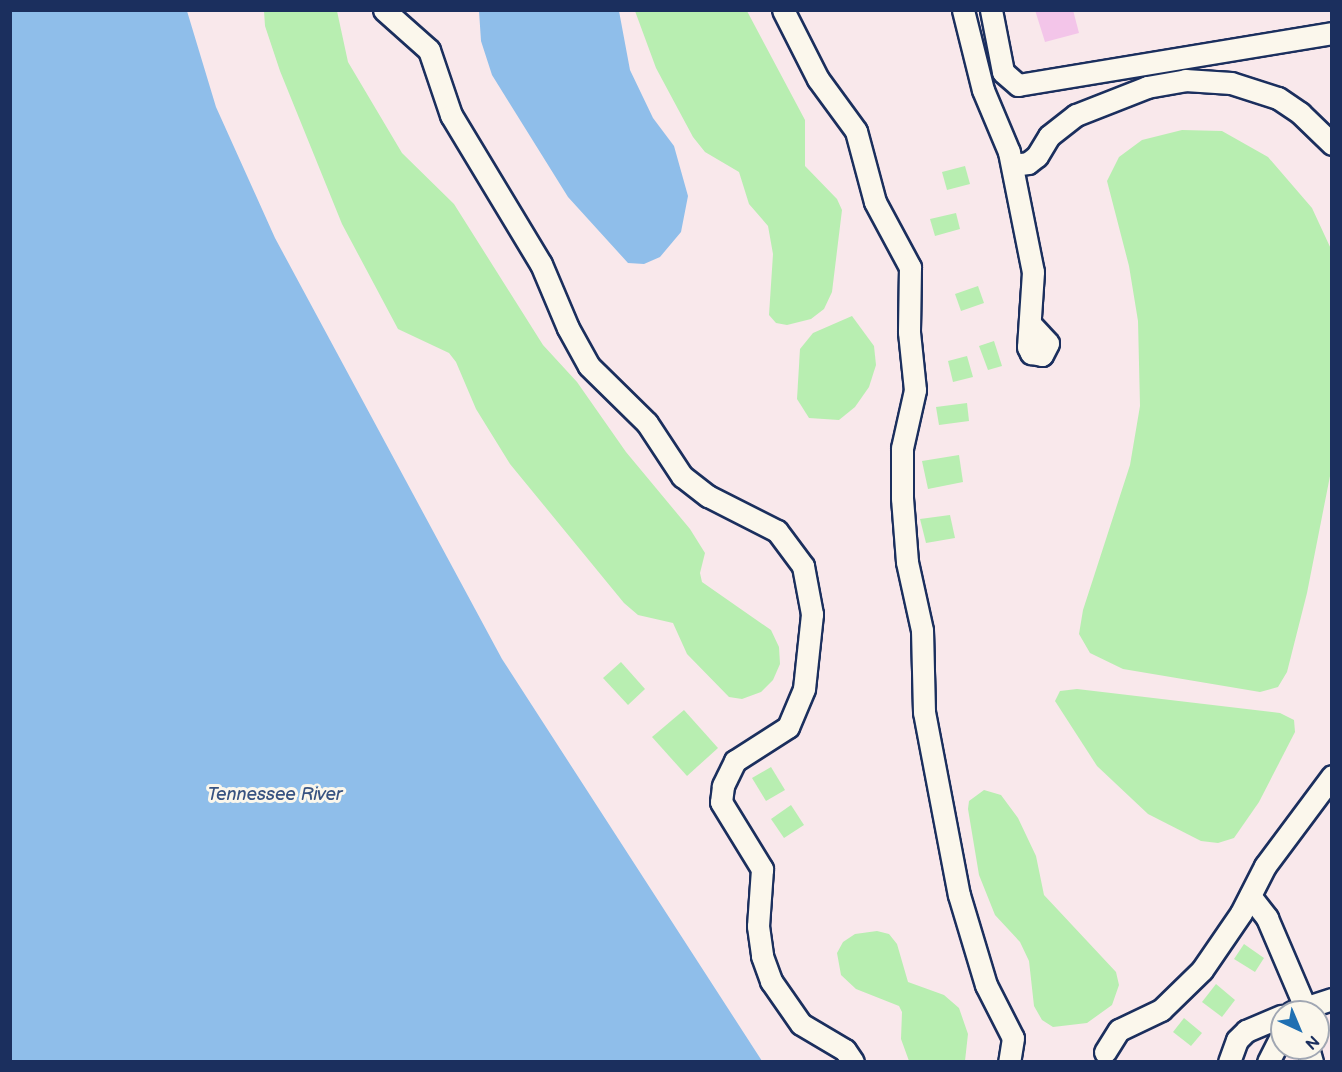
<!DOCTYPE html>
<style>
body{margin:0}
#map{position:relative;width:1342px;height:1072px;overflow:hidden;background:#f9e8eb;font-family:"Balsamiq Sans",sans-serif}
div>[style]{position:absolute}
.green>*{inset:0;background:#b8eeb1}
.water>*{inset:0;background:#8fbeea}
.building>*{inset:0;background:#f3c5e9}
.roads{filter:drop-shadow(2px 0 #1b2f5e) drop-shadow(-2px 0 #1b2f5e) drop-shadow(0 2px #1b2f5e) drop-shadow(0 -2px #1b2f5e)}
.minor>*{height:21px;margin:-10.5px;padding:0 10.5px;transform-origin:10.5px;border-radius:10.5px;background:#fbf7ec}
span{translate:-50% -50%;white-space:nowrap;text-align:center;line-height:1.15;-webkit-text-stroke:6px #fbf7ec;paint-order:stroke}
.water-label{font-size:18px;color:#385381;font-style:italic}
.frame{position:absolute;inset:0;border:12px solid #1b2f5e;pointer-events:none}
.north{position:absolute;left:1270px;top:1000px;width:60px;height:60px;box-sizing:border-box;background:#fbf7ec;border:2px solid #a1a7b3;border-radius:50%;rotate:136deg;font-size:16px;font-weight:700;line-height:24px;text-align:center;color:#1b2f5e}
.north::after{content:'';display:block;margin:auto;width:21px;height:27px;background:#1f6fb2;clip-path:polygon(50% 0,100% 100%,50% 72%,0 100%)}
</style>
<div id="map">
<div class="green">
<div style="clip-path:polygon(264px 11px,337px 11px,348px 62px,402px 153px,454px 204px,543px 345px,577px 382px,626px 452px,690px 529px,705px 553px,700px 573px,702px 582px,771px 630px,779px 647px,780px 664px,773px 680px,761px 692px,742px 699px,729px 697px,687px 654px,673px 623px,638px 615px,624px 603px,510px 464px,476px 409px,456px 362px,449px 353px,398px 329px,342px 224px,280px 71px,265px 26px)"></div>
<div style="clip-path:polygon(635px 11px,747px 11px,805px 120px,805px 166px,837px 199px,842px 210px,832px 292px,824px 309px,811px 319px,787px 325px,776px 323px,769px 315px,773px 254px,768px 226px,749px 204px,739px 172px,705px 152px,693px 137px,656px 68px)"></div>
<div style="clip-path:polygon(1182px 130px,1222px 131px,1268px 157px,1312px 208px,1331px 249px,1331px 471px,1307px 593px,1287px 672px,1278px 687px,1260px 692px,1123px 669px,1090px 653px,1079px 634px,1083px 610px,1130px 465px,1140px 406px,1138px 321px,1129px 266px,1107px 181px,1119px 157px,1142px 140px)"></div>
<div style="clip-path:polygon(965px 166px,970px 184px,947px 190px,942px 172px)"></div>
<div style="clip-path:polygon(956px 213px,960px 229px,935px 236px,930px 219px)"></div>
<div style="clip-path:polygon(978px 286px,984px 303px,961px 311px,955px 294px)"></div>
<div style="clip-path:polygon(852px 316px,874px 346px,876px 365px,869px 387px,855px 407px,839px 420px,809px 418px,797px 399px,800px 349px,813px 333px)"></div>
<div style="clip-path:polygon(994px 341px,1002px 366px,988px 370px,979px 346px)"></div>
<div style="clip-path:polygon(967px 356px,973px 377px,953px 382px,948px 361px)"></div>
<div style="clip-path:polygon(967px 403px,969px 421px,939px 425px,936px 407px)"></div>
<div style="clip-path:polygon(959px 455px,963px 482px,928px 489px,922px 461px)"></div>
<div style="clip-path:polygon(950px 515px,955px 538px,926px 543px,920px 519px)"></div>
<div style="clip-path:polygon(621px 662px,645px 689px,628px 705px,603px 678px)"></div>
<div style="clip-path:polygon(1077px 689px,1280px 713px,1294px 720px,1295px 732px,1259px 802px,1234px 838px,1218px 843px,1201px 841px,1148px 814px,1097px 766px,1055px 701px,1060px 691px)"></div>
<div style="clip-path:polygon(684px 710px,718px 748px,687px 776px,652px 737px)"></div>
<div style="clip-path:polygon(771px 767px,785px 790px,766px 801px,752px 778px)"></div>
<div style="clip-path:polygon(984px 790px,1001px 795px,1018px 818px,1036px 856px,1044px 895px,1116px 972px,1119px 985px,1112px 1005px,1087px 1023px,1053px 1027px,1042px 1020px,1034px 1006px,1029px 961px,1020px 942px,995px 915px,979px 875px,968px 809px,969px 801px)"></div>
<div style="clip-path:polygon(791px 805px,804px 825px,784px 838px,771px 819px)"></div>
<div style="clip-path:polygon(877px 931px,889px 934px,897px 944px,908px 982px,944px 995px,959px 1008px,968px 1034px,965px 1061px,909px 1061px,901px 1039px,902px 1012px,899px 1006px,856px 989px,841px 975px,837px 953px,843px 942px,855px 934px)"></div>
<div style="clip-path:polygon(1244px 944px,1264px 958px,1255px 972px,1234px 959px)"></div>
<div style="clip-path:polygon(1216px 984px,1235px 1000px,1222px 1017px,1202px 1002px)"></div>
<div style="clip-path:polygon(1184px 1018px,1202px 1033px,1191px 1046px,1173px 1032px)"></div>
</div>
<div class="water">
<div style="clip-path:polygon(10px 11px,187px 11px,216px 107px,275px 238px,502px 659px,762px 1061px,11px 1061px)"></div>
<div style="clip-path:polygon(479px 11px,619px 11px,630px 70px,653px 118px,674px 146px,688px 196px,681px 232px,660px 257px,644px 264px,628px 263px,568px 197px,492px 75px,481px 41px)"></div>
</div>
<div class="building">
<div style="clip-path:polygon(1035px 10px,1073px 10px,1079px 33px,1045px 42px)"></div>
</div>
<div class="roads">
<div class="minor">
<div style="left:384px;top:10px;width:60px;rotate:41.6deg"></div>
<div style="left:429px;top:50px;width:69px;rotate:71.3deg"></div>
<div style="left:451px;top:115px;width:174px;rotate:58.9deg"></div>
<div style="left:541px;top:264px;width:69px;rotate:67.1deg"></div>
<div style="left:568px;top:328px;width:43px;rotate:61.1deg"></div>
<div style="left:589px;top:366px;width:81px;rotate:44.5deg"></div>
<div style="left:647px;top:423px;width:64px;rotate:56.6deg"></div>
<div style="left:682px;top:476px;width:33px;rotate:38deg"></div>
<div style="left:708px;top:496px;width:77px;rotate:26.9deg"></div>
<div style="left:777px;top:531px;width:44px;rotate:53.4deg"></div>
<div style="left:803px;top:566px;width:49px;rotate:79.4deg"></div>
<div style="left:812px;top:614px;width:75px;rotate:96.1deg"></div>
<div style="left:804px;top:689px;width:41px;rotate:112.8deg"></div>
<div style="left:788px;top:727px;width:63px;rotate:147.3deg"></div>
<div style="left:735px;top:761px;width:28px;rotate:116deg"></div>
<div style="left:723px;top:786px;width:16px;rotate:97deg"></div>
<div style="left:721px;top:802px;width:79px;rotate:58.5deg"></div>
<div style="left:762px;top:869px;width:57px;rotate:94deg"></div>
<div style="left:758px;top:926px;width:30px;rotate:82deg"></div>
<div style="left:762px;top:956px;width:27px;rotate:70deg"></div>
<div style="left:771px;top:981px;width:52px;rotate:55.1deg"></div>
<div style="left:801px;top:1024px;width:51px;rotate:30.6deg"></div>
<div style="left:845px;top:1050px;width:14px;rotate:56deg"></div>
<div style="left:783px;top:10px;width:77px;rotate:63.1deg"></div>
<div style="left:818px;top:79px;width:64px;rotate:53.8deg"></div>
<div style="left:856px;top:131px;width:73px;rotate:75deg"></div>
<div style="left:875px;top:202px;width:74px;rotate:61.7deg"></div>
<div style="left:910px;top:267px;width:65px;rotate:90.9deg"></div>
<div style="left:909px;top:332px;width:58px;rotate:84.1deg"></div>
<div style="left:915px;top:390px;width:59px;rotate:102.6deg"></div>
<div style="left:902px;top:448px;width:50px;rotate:90deg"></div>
<div style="left:902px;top:498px;width:64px;rotate:85.5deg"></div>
<div style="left:907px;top:562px;width:70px;rotate:77.6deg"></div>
<div style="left:922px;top:630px;width:82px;rotate:88.6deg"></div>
<div style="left:924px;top:712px;width:186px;rotate:79.2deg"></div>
<div style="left:959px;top:895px;width:94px;rotate:73.3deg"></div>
<div style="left:986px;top:985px;width:59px;rotate:63deg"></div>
<div style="left:1013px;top:1038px;width:24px;rotate:99deg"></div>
<div style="left:963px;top:10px;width:82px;rotate:76deg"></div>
<div style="left:983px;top:90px;width:67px;rotate:67.2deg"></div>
<div style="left:1009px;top:152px;width:122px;rotate:78.7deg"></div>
<div style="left:1033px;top:272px;width:75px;rotate:93.8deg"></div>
<div style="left:1028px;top:347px;width:7px;rotate:63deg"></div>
<div style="left:1031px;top:353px;width:11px;rotate:10deg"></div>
<div style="left:1042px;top:355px;width:13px;rotate:-63deg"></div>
<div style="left:1048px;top:343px;width:25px;rotate:-133deg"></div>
<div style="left:991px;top:10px;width:63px;rotate:79deg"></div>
<div style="left:1003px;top:72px;width:20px;rotate:41deg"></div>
<div style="left:1018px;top:85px;width:318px;rotate:-9.4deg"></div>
<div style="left:1012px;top:165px;width:16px;rotate:-7deg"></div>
<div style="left:1028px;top:163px;width:11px;rotate:-38deg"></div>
<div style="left:1037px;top:156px;width:23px;rotate:-59deg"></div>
<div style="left:1049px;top:136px;width:34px;rotate:-38deg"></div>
<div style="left:1076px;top:115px;width:76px;rotate:-21.5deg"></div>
<div style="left:1147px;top:87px;width:39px;rotate:-10deg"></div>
<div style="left:1185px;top:80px;width:46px;rotate:3.7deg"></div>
<div style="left:1231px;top:83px;width:49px;rotate:17.7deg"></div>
<div style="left:1278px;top:98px;width:27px;rotate:34deg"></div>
<div style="left:1300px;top:113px;width:45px;rotate:44.1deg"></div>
<div style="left:1250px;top:896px;width:28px;rotate:52deg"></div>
<div style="left:1267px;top:918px;width:97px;rotate:66.9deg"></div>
<div style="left:1292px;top:1012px;width:42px;rotate:-18deg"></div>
<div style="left:1308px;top:1048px;width:15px;rotate:74deg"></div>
<div style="left:1105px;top:1052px;width:26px;rotate:-58deg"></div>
<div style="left:1119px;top:1030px;width:47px;rotate:-25.5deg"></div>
<div style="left:1161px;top:1010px;width:57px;rotate:-44.3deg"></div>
<div style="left:1202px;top:970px;width:69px;rotate:-55.6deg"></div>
<div style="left:1241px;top:913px;width:53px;rotate:-62.9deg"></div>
<div style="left:1265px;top:866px;width:112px;rotate:-53.3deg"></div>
<div style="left:1229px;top:1062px;width:23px;rotate:-70deg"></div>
<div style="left:1237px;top:1040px;width:13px;rotate:-45deg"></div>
<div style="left:1246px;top:1031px;width:39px;rotate:-23deg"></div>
<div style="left:1268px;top:1062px;width:31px;rotate:-63deg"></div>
</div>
</div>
<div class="water-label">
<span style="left:275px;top:795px">Tennessee River</span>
</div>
<div class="frame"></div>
<div class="north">N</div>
</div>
